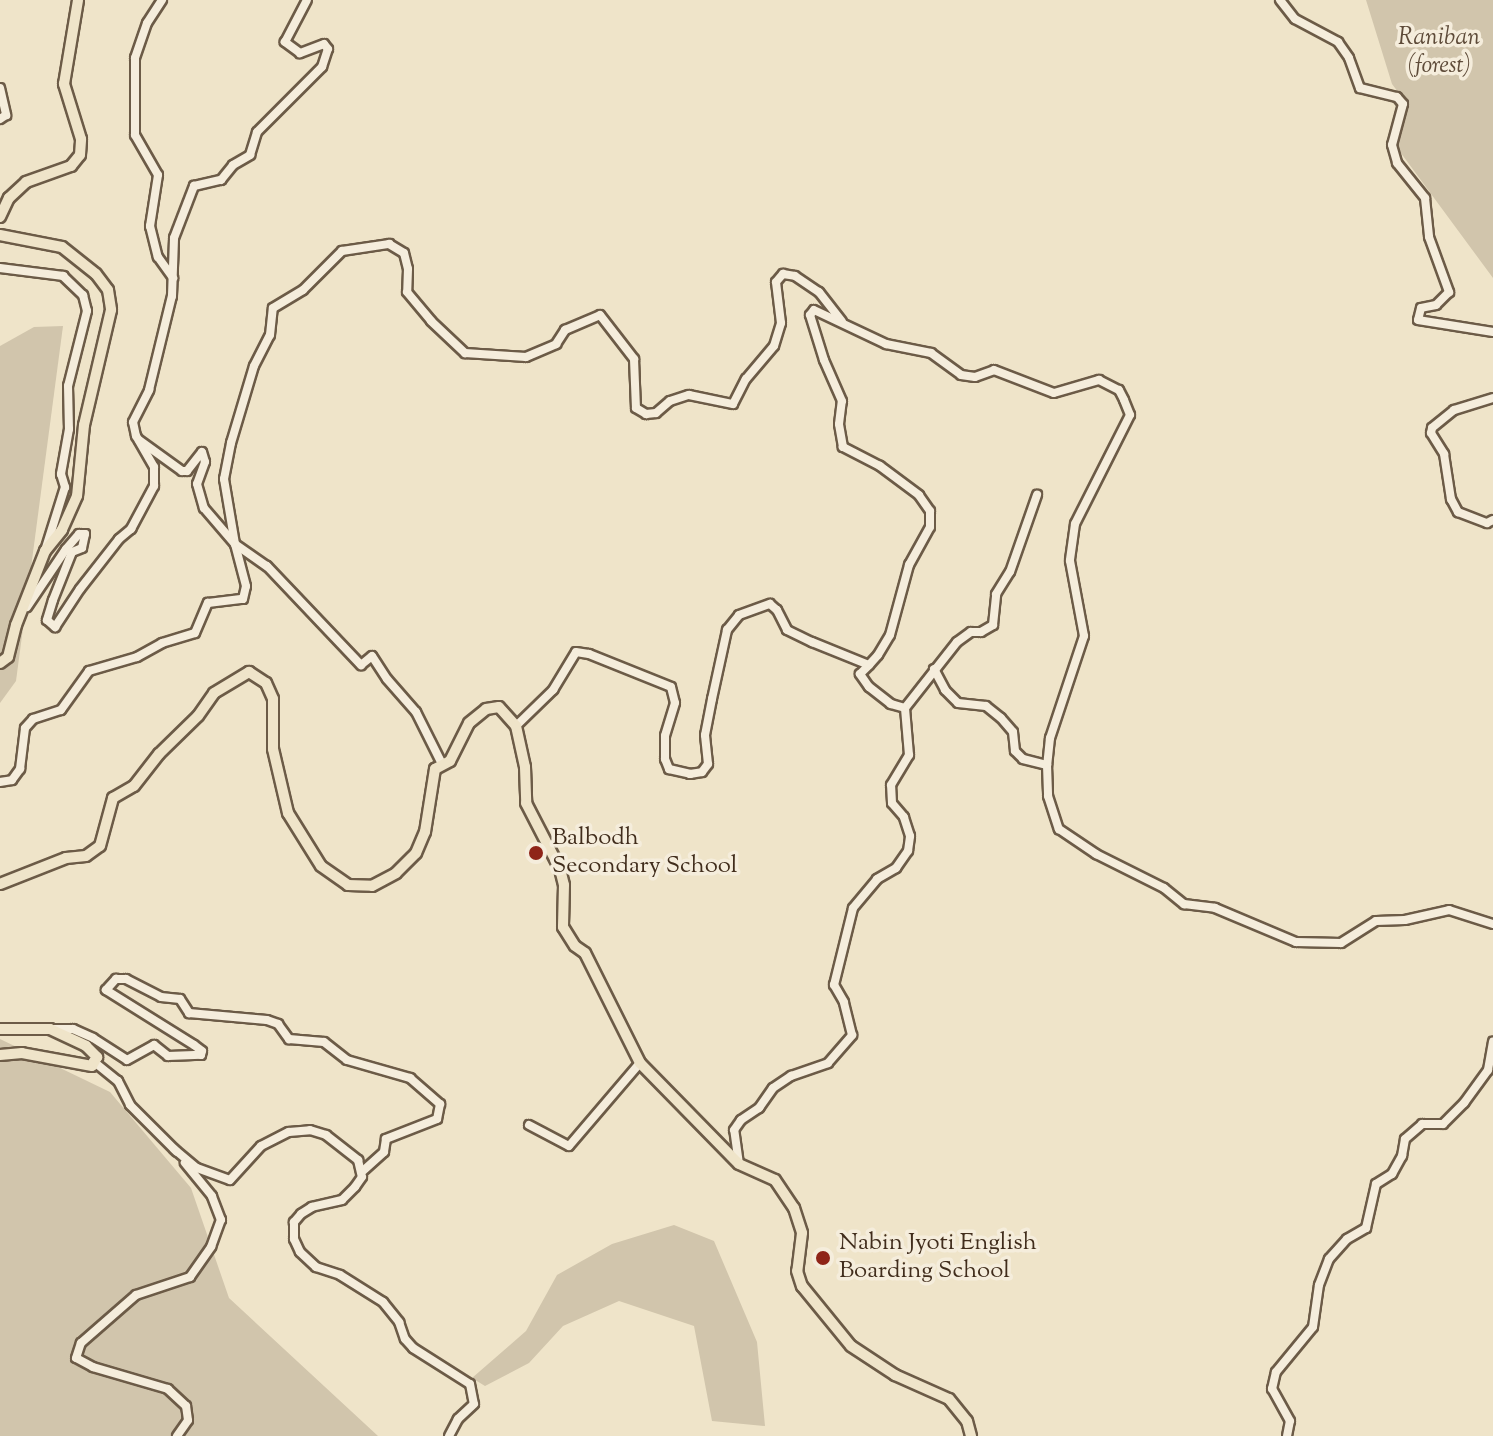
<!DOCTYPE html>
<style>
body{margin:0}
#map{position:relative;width:1493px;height:1436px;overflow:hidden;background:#efe4c9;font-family:"Sorts Mill Goudy",serif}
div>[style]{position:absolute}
.green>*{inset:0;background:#d1c5ac}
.roads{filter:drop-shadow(2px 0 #6c5b47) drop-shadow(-2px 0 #6c5b47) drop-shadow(0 2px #6c5b47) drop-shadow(0 -2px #6c5b47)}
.minor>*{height:8px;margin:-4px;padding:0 4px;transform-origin:4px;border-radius:4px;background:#f5eddc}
.major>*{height:10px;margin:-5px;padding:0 5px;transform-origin:5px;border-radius:5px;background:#efe4c9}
.dots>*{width:22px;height:22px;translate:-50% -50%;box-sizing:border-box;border:4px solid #f5eddc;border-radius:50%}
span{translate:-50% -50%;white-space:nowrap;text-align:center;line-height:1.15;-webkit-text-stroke:7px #f5eddc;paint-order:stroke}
.park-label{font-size:24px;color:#5e4b39;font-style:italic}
.poi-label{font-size:24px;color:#412d1c}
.left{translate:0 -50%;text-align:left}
</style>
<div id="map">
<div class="green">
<div style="clip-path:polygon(1366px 0,1493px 0,1493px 278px,1395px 145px,1397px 129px,1406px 114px,1404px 100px,1392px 84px)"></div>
<div style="clip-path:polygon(63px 326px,16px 681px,0 703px,0 346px,34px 327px)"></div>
<div style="clip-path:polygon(0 1039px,110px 1092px,191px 1188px,229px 1298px,378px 1436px,0 1436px)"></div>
<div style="clip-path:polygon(674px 1225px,714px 1241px,757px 1342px,765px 1426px,712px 1421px,694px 1326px,619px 1301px,563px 1326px,529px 1363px,485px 1386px,472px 1378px,526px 1331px,557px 1275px,612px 1244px)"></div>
</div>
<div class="roads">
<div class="minor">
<div style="left:162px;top:0;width:27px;rotate:123deg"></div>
<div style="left:147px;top:23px;width:37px;rotate:109deg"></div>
<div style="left:135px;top:58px;width:77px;rotate:90deg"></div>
<div style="left:135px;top:135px;width:46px;rotate:60.1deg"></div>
<div style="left:158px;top:175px;width:52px;rotate:98.9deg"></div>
<div style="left:150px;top:226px;width:32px;rotate:76deg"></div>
<div style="left:158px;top:257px;width:26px;rotate:54deg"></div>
<div style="left:1280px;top:0;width:24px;rotate:52deg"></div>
<div style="left:1295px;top:19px;width:49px;rotate:28.1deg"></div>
<div style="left:1338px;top:42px;width:19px;rotate:55deg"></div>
<div style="left:1349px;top:58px;width:32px;rotate:70deg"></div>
<div style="left:1360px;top:88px;width:38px;rotate:14deg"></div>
<div style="left:1397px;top:97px;width:9px;rotate:49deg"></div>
<div style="left:1403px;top:104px;width:42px;rotate:105deg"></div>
<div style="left:1392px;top:145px;width:19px;rotate:74deg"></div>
<div style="left:1397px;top:163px;width:45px;rotate:51.3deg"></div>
<div style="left:1425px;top:198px;width:39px;rotate:84deg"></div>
<div style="left:1429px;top:237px;width:59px;rotate:70deg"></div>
<div style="left:1449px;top:292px;width:18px;rotate:135deg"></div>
<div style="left:1436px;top:305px;width:15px;rotate:169deg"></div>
<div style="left:1421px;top:308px;width:12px;rotate:104deg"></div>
<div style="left:1418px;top:320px;width:76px;rotate:9.1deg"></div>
<div style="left:0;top:88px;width:28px;rotate:77deg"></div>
<div style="left:6px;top:115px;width:7px;rotate:146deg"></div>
<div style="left:0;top:268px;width:64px;rotate:7.2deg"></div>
<div style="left:63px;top:276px;width:28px;rotate:44deg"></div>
<div style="left:83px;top:295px;width:16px;rotate:76deg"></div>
<div style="left:87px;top:311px;width:77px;rotate:104.2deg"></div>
<div style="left:68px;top:386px;width:43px;rotate:88.7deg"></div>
<div style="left:69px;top:429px;width:46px;rotate:100.1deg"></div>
<div style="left:61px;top:474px;width:14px;rotate:73deg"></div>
<div style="left:65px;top:487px;width:67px;rotate:107.4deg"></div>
<div style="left:1493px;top:398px;width:41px;rotate:162.9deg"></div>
<div style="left:1454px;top:410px;width:28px;rotate:141deg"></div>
<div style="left:1432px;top:428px;width:5px;rotate:101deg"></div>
<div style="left:1431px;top:433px;width:25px;rotate:58deg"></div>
<div style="left:1444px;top:454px;width:46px;rotate:81.2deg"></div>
<div style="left:1451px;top:499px;width:15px;rotate:62deg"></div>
<div style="left:1458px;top:512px;width:31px;rotate:21deg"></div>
<div style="left:1487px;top:523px;width:7px;rotate:-27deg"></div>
<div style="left:139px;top:440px;width:53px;rotate:35.8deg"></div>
<div style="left:182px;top:471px;width:5px"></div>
<div style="left:187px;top:471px;width:24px;rotate:-52deg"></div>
<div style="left:202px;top:452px;width:10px;rotate:73deg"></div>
<div style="left:205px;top:462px;width:23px;rotate:110deg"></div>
<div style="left:197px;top:484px;width:25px;rotate:74deg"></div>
<div style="left:204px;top:508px;width:48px;rotate:49.3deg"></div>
<div style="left:235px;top:544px;width:39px;rotate:35deg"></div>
<div style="left:267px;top:566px;width:137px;rotate:46.5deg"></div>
<div style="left:361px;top:665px;width:14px;rotate:-39deg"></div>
<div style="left:372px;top:656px;width:27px;rotate:57deg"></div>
<div style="left:387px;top:679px;width:44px;rotate:48.7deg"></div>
<div style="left:416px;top:712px;width:58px;rotate:63.4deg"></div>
<div style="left:27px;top:607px;width:70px;rotate:-56.1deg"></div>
<div style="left:66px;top:549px;width:20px;rotate:-49deg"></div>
<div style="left:79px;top:534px;width:6px"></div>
<div style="left:85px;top:534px;width:14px;rotate:102deg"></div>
<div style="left:82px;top:548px;width:11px;rotate:158deg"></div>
<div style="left:72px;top:552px;width:52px;rotate:111.6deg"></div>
<div style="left:53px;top:600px;width:21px;rotate:107deg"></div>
<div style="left:47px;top:620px;width:11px;rotate:41deg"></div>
<div style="left:55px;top:627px;width:45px;rotate:-56.7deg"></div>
<div style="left:80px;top:589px;width:63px;rotate:-52deg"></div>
<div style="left:119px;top:539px;width:16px;rotate:-40deg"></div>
<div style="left:131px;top:529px;width:49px;rotate:-61.9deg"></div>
<div style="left:154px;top:486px;width:19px;rotate:-90deg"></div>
<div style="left:154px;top:467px;width:36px;rotate:-120deg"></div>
<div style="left:136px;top:436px;width:14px;rotate:-102deg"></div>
<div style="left:133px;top:422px;width:36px;rotate:-63deg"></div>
<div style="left:149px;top:390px;width:97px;rotate:-76.3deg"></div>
<div style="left:172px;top:296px;width:58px;rotate:-88deg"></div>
<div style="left:174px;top:238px;width:56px;rotate:-69deg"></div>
<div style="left:194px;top:186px;width:28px;rotate:-13deg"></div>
<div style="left:221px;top:180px;width:19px;rotate:-51deg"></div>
<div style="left:233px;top:165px;width:20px;rotate:-30deg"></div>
<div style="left:250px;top:155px;width:24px;rotate:-73deg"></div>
<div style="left:257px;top:132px;width:92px;rotate:-45deg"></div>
<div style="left:322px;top:67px;width:19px;rotate:-72deg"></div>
<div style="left:328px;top:49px;width:6px;rotate:-129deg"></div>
<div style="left:324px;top:44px;width:26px;rotate:159deg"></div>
<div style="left:300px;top:53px;width:19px;rotate:-144deg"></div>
<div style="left:285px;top:42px;width:47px;rotate:-62.4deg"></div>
<div style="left:934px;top:669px;width:24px;rotate:62deg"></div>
<div style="left:945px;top:690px;width:18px;rotate:45deg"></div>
<div style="left:958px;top:703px;width:28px;rotate:6deg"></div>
<div style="left:986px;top:706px;width:19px;rotate:39deg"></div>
<div style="left:1001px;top:718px;width:18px;rotate:49deg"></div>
<div style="left:1013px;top:732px;width:19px;rotate:84deg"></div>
<div style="left:1015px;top:751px;width:11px;rotate:45deg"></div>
<div style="left:1023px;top:759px;width:25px;rotate:14deg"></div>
<div style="left:905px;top:708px;width:84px;rotate:-51.8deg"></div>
<div style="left:957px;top:642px;width:17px;rotate:-36deg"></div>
<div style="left:971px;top:632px;width:10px"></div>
<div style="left:981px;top:632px;width:14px;rotate:-30deg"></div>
<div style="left:993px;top:625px;width:31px;rotate:-84deg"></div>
<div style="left:996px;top:594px;width:26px;rotate:-58deg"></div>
<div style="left:1010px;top:572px;width:82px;rotate:-70.7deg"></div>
<div style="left:516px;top:726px;width:52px;rotate:-44.2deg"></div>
<div style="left:553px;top:690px;width:44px;rotate:-58.8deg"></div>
<div style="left:576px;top:652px;width:13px;rotate:9deg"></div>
<div style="left:589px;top:654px;width:88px;rotate:21.9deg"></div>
<div style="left:671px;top:687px;width:16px;rotate:76deg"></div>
<div style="left:675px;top:703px;width:34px;rotate:107deg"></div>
<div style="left:665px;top:736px;width:23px;rotate:90deg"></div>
<div style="left:665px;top:759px;width:11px;rotate:68deg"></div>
<div style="left:669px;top:769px;width:22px;rotate:13deg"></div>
<div style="left:690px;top:774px;width:12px;rotate:-9deg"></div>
<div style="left:702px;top:772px;width:10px;rotate:-53deg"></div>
<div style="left:708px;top:764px;width:29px;rotate:-96deg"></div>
<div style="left:705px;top:735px;width:37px;rotate:-79deg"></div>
<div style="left:712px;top:699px;width:71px;rotate:-77.7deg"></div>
<div style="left:727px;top:630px;width:19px;rotate:-51deg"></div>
<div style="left:739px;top:615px;width:33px;rotate:-20deg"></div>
<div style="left:770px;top:604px;width:9px;rotate:41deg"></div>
<div style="left:777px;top:610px;width:22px;rotate:63deg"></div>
<div style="left:787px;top:630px;width:28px;rotate:26deg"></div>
<div style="left:812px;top:642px;width:61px;rotate:22deg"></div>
<div style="left:869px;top:665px;width:13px;rotate:-48deg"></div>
<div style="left:878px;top:655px;width:23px;rotate:-59deg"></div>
<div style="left:890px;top:635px;width:73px;rotate:-74.8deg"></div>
<div style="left:909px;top:565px;width:43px;rotate:-61.1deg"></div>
<div style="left:930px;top:527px;width:16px;rotate:-90deg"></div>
<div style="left:930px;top:511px;width:19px;rotate:-125deg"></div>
<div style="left:919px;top:495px;width:49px;rotate:-143.4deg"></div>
<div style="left:880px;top:466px;width:42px;rotate:-152.8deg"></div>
<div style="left:843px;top:447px;width:23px;rotate:-100deg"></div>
<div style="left:839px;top:424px;width:23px;rotate:-83deg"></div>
<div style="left:842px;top:401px;width:45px;rotate:-113.7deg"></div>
<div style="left:824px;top:360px;width:47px;rotate:-107.3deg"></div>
<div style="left:810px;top:315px;width:6px;rotate:-51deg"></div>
<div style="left:814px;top:310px;width:80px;rotate:25.3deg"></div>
<div style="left:886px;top:344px;width:46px;rotate:11.3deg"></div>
<div style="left:931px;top:353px;width:37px;rotate:36deg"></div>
<div style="left:961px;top:375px;width:14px;rotate:8deg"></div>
<div style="left:975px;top:377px;width:20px;rotate:-20deg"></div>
<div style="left:994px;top:370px;width:64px;rotate:21deg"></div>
<div style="left:1054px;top:393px;width:47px;rotate:-16.1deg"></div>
<div style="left:1099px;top:380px;width:22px;rotate:27deg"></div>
<div style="left:1119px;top:390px;width:11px;rotate:63deg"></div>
<div style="left:1124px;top:400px;width:16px;rotate:68deg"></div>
<div style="left:1130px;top:415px;width:122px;rotate:116.8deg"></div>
<div style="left:1075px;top:524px;width:37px;rotate:98deg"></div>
<div style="left:1070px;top:561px;width:76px;rotate:79.4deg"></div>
<div style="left:1084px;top:636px;width:108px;rotate:108.4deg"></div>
<div style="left:1050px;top:738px;width:27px;rotate:96deg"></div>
<div style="left:1047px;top:765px;width:31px;rotate:88deg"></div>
<div style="left:1048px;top:796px;width:35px;rotate:72deg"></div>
<div style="left:1059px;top:829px;width:45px;rotate:34deg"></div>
<div style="left:1096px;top:854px;width:76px;rotate:26.6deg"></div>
<div style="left:1164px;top:888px;width:26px;rotate:39deg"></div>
<div style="left:1184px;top:904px;width:31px;rotate:7deg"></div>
<div style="left:1215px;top:908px;width:88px;rotate:22.8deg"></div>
<div style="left:1296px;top:942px;width:45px;rotate:1.3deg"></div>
<div style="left:1341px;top:943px;width:41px;rotate:-32.2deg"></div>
<div style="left:1376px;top:921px;width:29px;rotate:-2deg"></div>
<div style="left:1405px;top:920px;width:45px;rotate:-12.8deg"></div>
<div style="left:1449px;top:910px;width:46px;rotate:17.7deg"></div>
<div style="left:0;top:782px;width:12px;rotate:-9deg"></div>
<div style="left:12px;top:780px;width:14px;rotate:-54deg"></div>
<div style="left:20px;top:769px;width:41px;rotate:-83deg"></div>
<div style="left:25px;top:728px;width:12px;rotate:-48deg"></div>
<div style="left:33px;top:719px;width:29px;rotate:-18deg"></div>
<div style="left:61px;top:710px;width:48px;rotate:-54.3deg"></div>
<div style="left:89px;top:671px;width:50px;rotate:-16.3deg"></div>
<div style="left:137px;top:657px;width:29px;rotate:-29deg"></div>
<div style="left:162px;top:643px;width:34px;rotate:-17deg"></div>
<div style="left:195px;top:633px;width:33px;rotate:-67deg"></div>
<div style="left:208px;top:603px;width:35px;rotate:-7deg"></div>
<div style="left:243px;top:599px;width:13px;rotate:-77deg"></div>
<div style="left:246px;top:586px;width:43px;rotate:-104.7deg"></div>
<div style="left:235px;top:544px;width:66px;rotate:-99.6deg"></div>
<div style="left:224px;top:479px;width:37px;rotate:-79deg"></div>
<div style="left:231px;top:443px;width:80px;rotate:-73.4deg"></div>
<div style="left:254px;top:366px;width:35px;rotate:-63deg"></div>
<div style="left:270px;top:335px;width:27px;rotate:-84deg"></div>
<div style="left:273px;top:308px;width:35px;rotate:-31deg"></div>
<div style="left:303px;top:290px;width:55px;rotate:-45deg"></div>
<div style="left:342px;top:251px;width:48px;rotate:-8.5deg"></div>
<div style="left:389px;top:244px;width:17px;rotate:31deg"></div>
<div style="left:404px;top:253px;width:16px;rotate:76deg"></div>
<div style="left:408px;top:269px;width:23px;rotate:92deg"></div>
<div style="left:407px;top:292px;width:38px;rotate:50deg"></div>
<div style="left:431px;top:321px;width:47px;rotate:43.3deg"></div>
<div style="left:465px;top:353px;width:61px;rotate:3.8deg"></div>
<div style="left:526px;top:357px;width:33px;rotate:-23deg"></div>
<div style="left:556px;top:344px;width:17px;rotate:-57deg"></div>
<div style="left:565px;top:330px;width:38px;rotate:-23deg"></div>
<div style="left:600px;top:315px;width:56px;rotate:52.3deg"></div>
<div style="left:634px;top:359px;width:49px;rotate:87.7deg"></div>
<div style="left:636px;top:408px;width:12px;rotate:31deg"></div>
<div style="left:646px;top:414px;width:10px;rotate:-6deg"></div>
<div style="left:656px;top:413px;width:18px;rotate:-41deg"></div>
<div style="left:670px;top:401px;width:20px;rotate:-18deg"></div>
<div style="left:689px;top:395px;width:45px;rotate:11.6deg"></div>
<div style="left:733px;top:404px;width:28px;rotate:-63deg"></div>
<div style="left:746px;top:379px;width:43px;rotate:-49.7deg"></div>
<div style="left:774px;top:346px;width:24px;rotate:-73deg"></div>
<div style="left:781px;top:323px;width:41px;rotate:-97deg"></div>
<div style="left:776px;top:282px;width:11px;rotate:-49deg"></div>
<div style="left:783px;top:274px;width:12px;rotate:9deg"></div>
<div style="left:795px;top:276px;width:29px;rotate:34deg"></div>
<div style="left:819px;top:292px;width:37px;rotate:52deg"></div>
<div style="left:54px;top:1029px;width:19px"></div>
<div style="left:73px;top:1029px;width:22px;rotate:24deg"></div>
<div style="left:93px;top:1038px;width:40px;rotate:32.9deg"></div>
<div style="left:127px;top:1060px;width:31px;rotate:-29deg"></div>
<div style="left:154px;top:1045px;width:18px;rotate:38deg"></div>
<div style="left:168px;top:1056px;width:33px;rotate:-2deg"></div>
<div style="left:201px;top:1055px;width:4px;rotate:-76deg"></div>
<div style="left:202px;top:1051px;width:10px;rotate:-143deg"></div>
<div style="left:194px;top:1045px;width:104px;rotate:-148deg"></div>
<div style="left:106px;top:990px;width:15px;rotate:-48deg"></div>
<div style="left:116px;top:979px;width:10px"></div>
<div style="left:126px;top:979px;width:39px;rotate:27deg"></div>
<div style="left:161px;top:997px;width:19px;rotate:6deg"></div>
<div style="left:180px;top:999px;width:17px;rotate:57deg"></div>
<div style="left:189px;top:1013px;width:78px;rotate:5.1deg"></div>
<div style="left:267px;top:1020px;width:12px;rotate:20deg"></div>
<div style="left:278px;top:1024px;width:19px;rotate:54deg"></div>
<div style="left:289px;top:1039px;width:35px;rotate:5deg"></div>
<div style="left:324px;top:1042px;width:29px;rotate:38deg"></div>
<div style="left:347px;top:1060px;width:66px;rotate:15.9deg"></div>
<div style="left:410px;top:1078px;width:40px;rotate:41deg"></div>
<div style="left:440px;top:1104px;width:15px;rotate:101deg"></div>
<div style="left:437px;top:1119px;width:55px;rotate:158.6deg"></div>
<div style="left:386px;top:1139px;width:13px;rotate:99deg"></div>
<div style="left:384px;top:1152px;width:30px;rotate:138deg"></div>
<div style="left:93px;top:1061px;width:32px;rotate:39deg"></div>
<div style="left:118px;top:1081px;width:27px;rotate:63deg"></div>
<div style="left:130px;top:1105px;width:66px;rotate:45deg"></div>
<div style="left:529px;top:1125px;width:45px;rotate:27.7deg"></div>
<div style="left:569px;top:1146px;width:109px;rotate:-49.5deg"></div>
<div style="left:174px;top:1149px;width:30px;rotate:40deg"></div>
<div style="left:197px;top:1168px;width:35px;rotate:20deg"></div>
<div style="left:230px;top:1180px;width:46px;rotate:-47.6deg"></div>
<div style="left:261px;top:1146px;width:31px;rotate:-27deg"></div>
<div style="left:289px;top:1132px;width:21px;rotate:-5deg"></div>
<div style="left:310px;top:1130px;width:17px;rotate:17deg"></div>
<div style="left:326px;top:1135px;width:41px;rotate:38deg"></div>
<div style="left:358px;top:1160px;width:17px;rotate:77deg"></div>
<div style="left:362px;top:1177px;width:12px;rotate:125deg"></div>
<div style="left:355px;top:1187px;width:18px;rotate:135deg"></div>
<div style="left:342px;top:1200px;width:31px;rotate:167deg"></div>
<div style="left:312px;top:1207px;width:13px;rotate:148deg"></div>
<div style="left:301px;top:1214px;width:11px;rotate:131deg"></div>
<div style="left:294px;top:1222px;width:17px;rotate:90deg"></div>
<div style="left:294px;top:1239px;width:14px;rotate:65deg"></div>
<div style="left:300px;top:1252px;width:22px;rotate:43deg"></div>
<div style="left:316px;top:1267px;width:25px;rotate:18deg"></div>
<div style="left:340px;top:1275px;width:51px;rotate:32.1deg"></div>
<div style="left:383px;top:1302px;width:26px;rotate:51deg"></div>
<div style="left:399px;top:1322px;width:18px;rotate:71deg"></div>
<div style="left:405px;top:1339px;width:12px;rotate:48deg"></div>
<div style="left:413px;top:1348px;width:67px;rotate:32.3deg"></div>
<div style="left:470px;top:1384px;width:20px;rotate:79deg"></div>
<div style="left:474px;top:1404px;width:22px;rotate:137deg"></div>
<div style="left:458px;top:1419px;width:19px;rotate:118deg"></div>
<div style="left:739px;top:1164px;width:34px;rotate:-98deg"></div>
<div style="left:734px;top:1130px;width:12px;rotate:-55deg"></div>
<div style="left:741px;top:1120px;width:22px;rotate:-34deg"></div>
<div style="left:759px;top:1108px;width:24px;rotate:-55deg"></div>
<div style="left:773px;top:1088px;width:22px;rotate:-34deg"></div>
<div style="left:791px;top:1076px;width:39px;rotate:-19deg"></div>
<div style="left:828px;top:1063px;width:37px;rotate:-49deg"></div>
<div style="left:852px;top:1035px;width:34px;rotate:-104deg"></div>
<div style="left:844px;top:1002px;width:20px;rotate:-120deg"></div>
<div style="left:834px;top:985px;width:79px;rotate:-76.1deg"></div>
<div style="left:853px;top:908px;width:38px;rotate:-50deg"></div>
<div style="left:877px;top:879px;width:22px;rotate:-30deg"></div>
<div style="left:896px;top:868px;width:21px;rotate:-55deg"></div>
<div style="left:908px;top:851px;width:15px;rotate:-82deg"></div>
<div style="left:910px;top:836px;width:20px;rotate:-108deg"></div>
<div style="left:904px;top:817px;width:18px;rotate:-131deg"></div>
<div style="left:892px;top:803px;width:18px;rotate:-93deg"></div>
<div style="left:891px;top:785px;width:35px;rotate:-59deg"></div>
<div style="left:909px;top:755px;width:47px;rotate:-94.9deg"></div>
<div style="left:905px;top:708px;width:15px;rotate:-164deg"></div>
<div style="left:891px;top:704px;width:28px;rotate:-142deg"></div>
<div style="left:869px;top:687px;width:16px;rotate:-125deg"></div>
<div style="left:860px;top:674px;width:13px;rotate:-45deg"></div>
<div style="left:177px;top:1436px;width:19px;rotate:-55deg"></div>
<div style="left:188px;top:1420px;width:14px;rotate:-98deg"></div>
<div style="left:186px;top:1406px;width:25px;rotate:-137deg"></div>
<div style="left:168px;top:1389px;width:78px;rotate:-163.7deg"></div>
<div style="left:93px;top:1367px;width:19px;rotate:-152deg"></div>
<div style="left:76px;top:1358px;width:16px;rotate:-72deg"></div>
<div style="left:81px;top:1343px;width:73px;rotate:-41.1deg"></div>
<div style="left:136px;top:1295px;width:57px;rotate:-18.4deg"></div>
<div style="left:190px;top:1277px;width:37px;rotate:-55deg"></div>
<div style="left:211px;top:1247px;width:29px;rotate:-70deg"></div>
<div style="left:221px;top:1220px;width:26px;rotate:-111deg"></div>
<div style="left:212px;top:1196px;width:43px;rotate:-129.3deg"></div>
<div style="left:1287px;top:1436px;width:15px;rotate:-79deg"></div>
<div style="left:1290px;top:1421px;width:37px;rotate:-119deg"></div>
<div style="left:1272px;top:1389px;width:17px;rotate:-77deg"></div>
<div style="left:1276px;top:1372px;width:58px;rotate:-50.6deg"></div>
<div style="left:1313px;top:1327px;width:42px;rotate:-81.9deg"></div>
<div style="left:1319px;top:1285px;width:28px;rotate:-69deg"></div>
<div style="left:1329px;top:1259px;width:27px;rotate:-48deg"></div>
<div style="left:1347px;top:1239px;width:22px;rotate:-30deg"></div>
<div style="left:1366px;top:1228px;width:45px;rotate:-77.2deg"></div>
<div style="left:1376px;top:1184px;width:19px;rotate:-32deg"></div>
<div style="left:1392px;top:1174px;width:21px;rotate:-61deg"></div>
<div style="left:1402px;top:1156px;width:17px;rotate:-80deg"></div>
<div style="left:1405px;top:1139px;width:23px;rotate:-41deg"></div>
<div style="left:1422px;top:1124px;width:21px"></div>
<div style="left:1443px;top:1124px;width:30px;rotate:-45deg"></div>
<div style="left:1464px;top:1103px;width:41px;rotate:-54deg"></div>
<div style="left:1488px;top:1070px;width:29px;rotate:-80deg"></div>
</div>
<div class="major">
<div style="left:0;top:217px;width:21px;rotate:-65deg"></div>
<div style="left:9px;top:198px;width:23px;rotate:-43deg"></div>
<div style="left:26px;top:182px;width:48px;rotate:-19.6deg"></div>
<div style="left:71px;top:166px;width:14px;rotate:-51deg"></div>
<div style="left:80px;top:155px;width:16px;rotate:-86deg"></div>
<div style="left:81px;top:139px;width:58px;rotate:-107.2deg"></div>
<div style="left:64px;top:84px;width:85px;rotate:-80.5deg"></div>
<div style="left:0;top:235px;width:63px;rotate:11deg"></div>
<div style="left:62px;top:247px;width:43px;rotate:38.5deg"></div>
<div style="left:96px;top:274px;width:20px;rotate:53deg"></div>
<div style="left:108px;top:290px;width:20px;rotate:81deg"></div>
<div style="left:111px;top:310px;width:118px;rotate:103.2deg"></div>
<div style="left:84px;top:425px;width:71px;rotate:95.6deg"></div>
<div style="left:77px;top:496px;width:37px;rotate:114deg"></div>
<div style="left:62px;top:530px;width:27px;rotate:129deg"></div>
<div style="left:45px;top:551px;width:79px;rotate:111.4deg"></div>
<div style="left:16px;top:625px;width:33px;rotate:104deg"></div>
<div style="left:8px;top:657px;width:10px;rotate:143deg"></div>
<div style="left:0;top:884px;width:71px;rotate:-21.5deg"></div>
<div style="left:66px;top:858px;width:20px;rotate:-6deg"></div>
<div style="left:86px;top:856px;width:17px;rotate:-36deg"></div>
<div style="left:100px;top:846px;width:50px;rotate:-74.8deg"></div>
<div style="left:113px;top:798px;width:24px;rotate:-30deg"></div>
<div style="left:134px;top:786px;width:41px;rotate:-52deg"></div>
<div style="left:159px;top:754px;width:54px;rotate:-44.3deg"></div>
<div style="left:198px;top:716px;width:28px;rotate:-55deg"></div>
<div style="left:214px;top:693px;width:41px;rotate:-31deg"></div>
<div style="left:249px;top:672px;width:20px;rotate:33deg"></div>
<div style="left:266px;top:683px;width:17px;rotate:66deg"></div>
<div style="left:273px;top:699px;width:50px;rotate:90deg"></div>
<div style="left:273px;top:749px;width:66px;rotate:76.8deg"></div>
<div style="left:288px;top:813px;width:62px;rotate:58.1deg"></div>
<div style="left:321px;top:866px;width:33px;rotate:35deg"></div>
<div style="left:348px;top:885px;width:24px;rotate:2deg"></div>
<div style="left:372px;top:886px;width:27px;rotate:-28deg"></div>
<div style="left:396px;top:873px;width:28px;rotate:-45deg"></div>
<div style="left:416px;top:853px;width:23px;rotate:-67deg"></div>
<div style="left:425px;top:832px;width:64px;rotate:-81deg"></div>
<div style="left:435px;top:769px;width:17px;rotate:-28deg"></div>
<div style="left:450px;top:761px;width:42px;rotate:-63.4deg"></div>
<div style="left:469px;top:723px;width:22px;rotate:-39deg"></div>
<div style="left:486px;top:709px;width:13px;rotate:-9deg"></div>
<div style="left:499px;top:707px;width:25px;rotate:48deg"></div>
<div style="left:516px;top:726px;width:42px;rotate:77.6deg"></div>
<div style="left:525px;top:767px;width:36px;rotate:88deg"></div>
<div style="left:526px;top:803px;width:74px;rotate:62.7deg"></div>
<div style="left:560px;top:869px;width:16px;rotate:76deg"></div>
<div style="left:564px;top:885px;width:42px;rotate:91.4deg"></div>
<div style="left:563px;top:927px;width:22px;rotate:58deg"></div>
<div style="left:575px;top:946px;width:12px;rotate:35deg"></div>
<div style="left:585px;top:953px;width:123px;rotate:63.4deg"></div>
<div style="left:640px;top:1063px;width:141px;rotate:45.6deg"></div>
<div style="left:739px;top:1164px;width:39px;rotate:24deg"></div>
<div style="left:775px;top:1180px;width:34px;rotate:56deg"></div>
<div style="left:794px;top:1208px;width:26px;rotate:72deg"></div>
<div style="left:802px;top:1233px;width:38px;rotate:97deg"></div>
<div style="left:797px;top:1271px;width:16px;rotate:72deg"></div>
<div style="left:802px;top:1286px;width:77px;rotate:50.8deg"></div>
<div style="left:851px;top:1346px;width:53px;rotate:33.4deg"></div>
<div style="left:895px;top:1375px;width:59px;rotate:24deg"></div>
<div style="left:949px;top:1399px;width:28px;rotate:51deg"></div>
<div style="left:967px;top:1421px;width:16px;rotate:75deg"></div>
<div style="left:0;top:1029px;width:50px"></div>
<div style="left:50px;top:1029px;width:40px;rotate:25deg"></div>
<div style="left:86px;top:1046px;width:16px;rotate:45deg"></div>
<div style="left:97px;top:1057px;width:10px;rotate:119deg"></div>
<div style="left:92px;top:1066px;width:71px;rotate:-169.5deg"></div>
<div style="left:22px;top:1053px;width:22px;rotate:175deg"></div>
</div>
</div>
<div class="dots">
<div style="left:536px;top:853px;background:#8f2418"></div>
<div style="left:823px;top:1258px;background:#8f2418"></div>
</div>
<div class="park-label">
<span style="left:1439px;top:53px">Raniban<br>(forest)</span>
</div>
<div class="poi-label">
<span class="left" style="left:552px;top:853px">Balbodh<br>Secondary School</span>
<span class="left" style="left:839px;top:1258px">Nabin Jyoti English<br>Boarding School</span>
</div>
</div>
